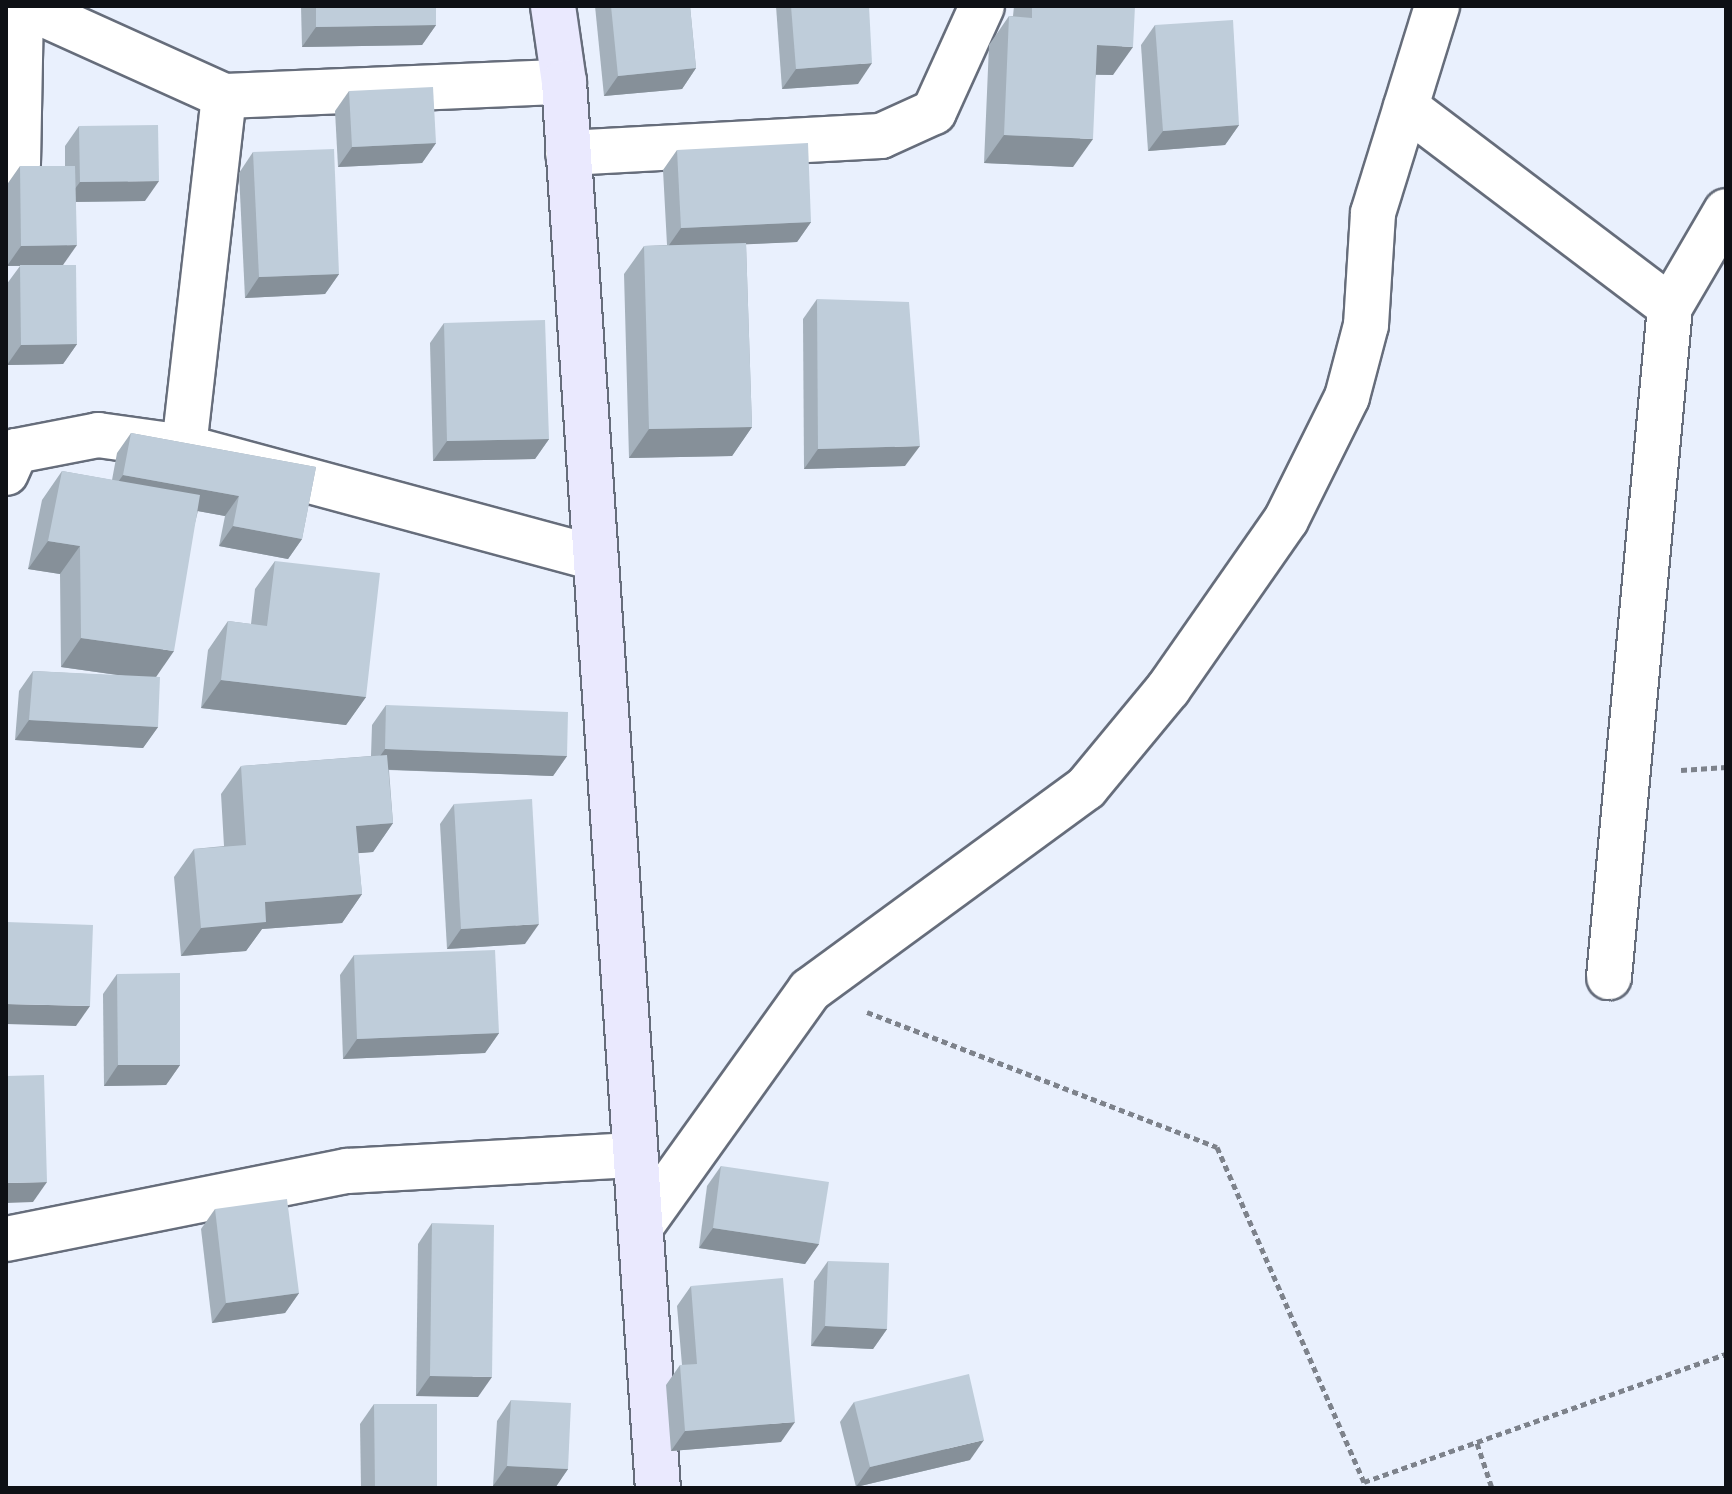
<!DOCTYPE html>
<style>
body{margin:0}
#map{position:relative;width:1732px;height:1494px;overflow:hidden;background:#e9f0fd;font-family:"PT Sans Narrow",sans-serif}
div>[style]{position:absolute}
.path>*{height:5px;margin-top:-2.5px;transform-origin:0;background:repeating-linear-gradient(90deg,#7d828b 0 6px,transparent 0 10px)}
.roads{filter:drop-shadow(2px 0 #666d7b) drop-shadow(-2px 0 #666d7b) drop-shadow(0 2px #666d7b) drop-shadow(0 -2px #666d7b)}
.street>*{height:44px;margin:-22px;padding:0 22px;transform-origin:22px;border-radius:22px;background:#fff}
.secondary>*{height:44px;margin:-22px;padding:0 22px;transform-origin:22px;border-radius:22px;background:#eae9fe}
.wall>*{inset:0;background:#a4b0bb}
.shaded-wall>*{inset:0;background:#869099}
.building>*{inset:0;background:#bfcdda}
span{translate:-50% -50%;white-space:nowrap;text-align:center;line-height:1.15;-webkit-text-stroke:7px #e9f0fd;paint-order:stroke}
.frame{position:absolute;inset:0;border:8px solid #0e1015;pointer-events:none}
</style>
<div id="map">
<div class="path">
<div style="left:1681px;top:770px;width:45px;rotate:-3.8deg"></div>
<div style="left:867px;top:1012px;width:375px;rotate:21.1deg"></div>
<div style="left:1217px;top:1147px;width:366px;rotate:66.3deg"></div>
<div style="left:1364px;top:1482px;width:384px;rotate:-19.5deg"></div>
<div style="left:1477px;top:1443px;width:47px;rotate:71.6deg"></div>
</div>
<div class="roads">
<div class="street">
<div style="left:25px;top:6px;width:218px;rotate:24.3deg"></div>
<div style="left:224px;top:96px;width:340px;rotate:-2.4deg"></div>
<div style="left:224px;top:96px;width:353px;rotate:96.5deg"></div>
<div style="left:184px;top:447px;width:423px;rotate:15.1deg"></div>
<div style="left:1406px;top:107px;width:331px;rotate:37.1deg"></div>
<div style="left:1670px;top:307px;width:673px;rotate:95.2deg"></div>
<div style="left:568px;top:153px;width:313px;rotate:-3.1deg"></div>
<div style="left:881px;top:136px;width:58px;rotate:-24.4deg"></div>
<div style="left:934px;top:112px;width:116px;rotate:-65.6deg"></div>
<div style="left:18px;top:164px;width:158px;rotate:-88.9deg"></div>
<div style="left:1670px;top:307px;width:111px;rotate:-59.7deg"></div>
<div style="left:6px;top:473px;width:24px;rotate:-66deg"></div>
<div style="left:16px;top:451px;width:84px;rotate:-11deg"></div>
<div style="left:98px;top:435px;width:87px;rotate:7.9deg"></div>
<div style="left:641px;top:1226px;width:290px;rotate:-54.4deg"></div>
<div style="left:810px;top:990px;width:342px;rotate:-36.2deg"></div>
<div style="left:1086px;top:788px;width:129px;rotate:-50.4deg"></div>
<div style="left:1168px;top:689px;width:206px;rotate:-55.1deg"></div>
<div style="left:1286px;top:520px;width:137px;rotate:-63.6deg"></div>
<div style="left:1347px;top:397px;width:74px;rotate:-75.2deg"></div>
<div style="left:1366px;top:325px;width:112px;rotate:-86.4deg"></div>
<div style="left:1373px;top:213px;width:217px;rotate:-72.8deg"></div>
<div style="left:6px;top:1239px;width:348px;rotate:-11.3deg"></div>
<div style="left:347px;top:1171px;width:286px;rotate:-3.2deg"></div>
</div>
<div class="secondary">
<div style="left:553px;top:6px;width:77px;rotate:81.8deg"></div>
<div style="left:564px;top:82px;width:1409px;rotate:86.18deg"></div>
</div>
</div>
<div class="wall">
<div style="clip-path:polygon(301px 6px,436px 6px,436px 25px,422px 45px,302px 47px)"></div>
<div style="clip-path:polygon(595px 6px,690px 6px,696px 68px,682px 89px,604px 96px)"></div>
<div style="clip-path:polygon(776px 6px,869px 6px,858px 84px,782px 89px)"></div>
<div style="clip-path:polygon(1014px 6px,1135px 6px,1113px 75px,1096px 75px,1073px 167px,984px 163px,989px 45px,1009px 16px,1013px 16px)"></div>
<div style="clip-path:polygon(1155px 25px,1239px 125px,1225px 145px,1148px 151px,1141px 45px)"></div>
<div style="clip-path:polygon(349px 91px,436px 143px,422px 163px,338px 167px,335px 111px)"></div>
<div style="clip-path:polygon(79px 126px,145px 201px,76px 202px,63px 265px,77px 344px,63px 364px,7px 365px,6px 285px,20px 266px,7px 266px,6px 186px,20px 166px,65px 166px,65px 146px)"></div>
<div style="clip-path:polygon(677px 150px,811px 222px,797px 242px,746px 244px,752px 427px,732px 456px,629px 458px,624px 274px,644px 246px,667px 245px,663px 170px)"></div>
<div style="clip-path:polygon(253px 152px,339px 274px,325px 294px,245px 298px,239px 173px)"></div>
<div style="clip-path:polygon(817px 299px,905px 466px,804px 469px,803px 319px)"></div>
<div style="clip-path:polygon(444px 323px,549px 439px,535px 459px,433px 461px,430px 343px)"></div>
<div style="clip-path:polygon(131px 433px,316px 467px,302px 539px,288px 559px,219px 546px,225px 516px,198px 511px,156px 677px,158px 727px,143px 748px,15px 740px,19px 691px,33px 671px,124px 676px,61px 667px,60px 574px,28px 569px,42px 500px,62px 471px,112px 480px,117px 453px)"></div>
<div style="clip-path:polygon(275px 561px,366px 697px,346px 725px,201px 708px,208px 650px,228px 621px,251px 624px,255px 589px)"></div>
<div style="clip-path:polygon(386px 705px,567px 756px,553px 776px,389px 770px,393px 823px,373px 852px,358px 853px,362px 894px,342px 923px,262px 929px,246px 951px,181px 956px,174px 877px,194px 849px,224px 846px,221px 794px,241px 766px,371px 756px,372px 725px)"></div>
<div style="clip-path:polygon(454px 804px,525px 944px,447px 949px,440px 824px)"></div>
<div style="clip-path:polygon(354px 955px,499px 1033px,485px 1053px,343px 1059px,340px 975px)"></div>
<div style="clip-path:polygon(117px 974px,180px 1065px,166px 1085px,104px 1086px,103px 994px)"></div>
<div style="clip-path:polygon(721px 1166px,819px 1244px,805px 1264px,699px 1248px,707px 1186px)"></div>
<div style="clip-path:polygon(215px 1209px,299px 1293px,285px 1313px,212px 1323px,201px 1229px)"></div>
<div style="clip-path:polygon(432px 1223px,478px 1397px,416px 1396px,418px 1244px)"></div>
<div style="clip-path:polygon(828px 1261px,887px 1329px,873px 1349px,811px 1346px,814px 1281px)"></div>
<div style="clip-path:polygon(691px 1286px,781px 1442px,671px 1451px,666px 1385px,680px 1365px,682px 1365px,677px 1306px)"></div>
<div style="clip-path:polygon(511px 1400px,568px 1469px,555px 1488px,493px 1486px,497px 1421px)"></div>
<div style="clip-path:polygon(854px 1402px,970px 1460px,856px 1487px,840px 1422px)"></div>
<div style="clip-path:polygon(374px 1404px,437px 1488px,361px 1488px,360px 1424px)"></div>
</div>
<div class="shaded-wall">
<div style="clip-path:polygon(436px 25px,422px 45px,302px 47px,316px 27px)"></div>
<div style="clip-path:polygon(1097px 45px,1133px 47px,1113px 75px,1077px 74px)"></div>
<div style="clip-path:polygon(872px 63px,858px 84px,782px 89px,796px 69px)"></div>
<div style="clip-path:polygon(696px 68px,682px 89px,604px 96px,618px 76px)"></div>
<div style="clip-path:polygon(1239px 125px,1225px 145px,1148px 151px,1163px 131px)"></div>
<div style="clip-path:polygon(1004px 135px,1093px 139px,1073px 167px,984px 163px)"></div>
<div style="clip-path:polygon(436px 143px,422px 163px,338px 167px,352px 147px)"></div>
<div style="clip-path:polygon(159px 181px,145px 201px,65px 202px,80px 182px)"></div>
<div style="clip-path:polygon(811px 222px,797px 242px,667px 248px,681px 228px)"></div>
<div style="clip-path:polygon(77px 245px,63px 265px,7px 266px,21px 246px)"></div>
<div style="clip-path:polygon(339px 274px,325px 294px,245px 298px,259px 277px)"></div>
<div style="clip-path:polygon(77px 344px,63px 364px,7px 365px,21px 345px)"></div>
<div style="clip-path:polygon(752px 427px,732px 456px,629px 458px,649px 429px)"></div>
<div style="clip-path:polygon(549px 439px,535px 459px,433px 461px,447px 441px)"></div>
<div style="clip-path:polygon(920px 446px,905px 466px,804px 469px,818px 449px)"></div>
<div style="clip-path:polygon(123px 475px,239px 496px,225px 516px,109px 495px)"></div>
<div style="clip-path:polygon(233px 526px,302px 539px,288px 559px,219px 546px)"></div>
<div style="clip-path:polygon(48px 541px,80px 546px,60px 574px,28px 569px)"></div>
<div style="clip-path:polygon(81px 638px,174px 651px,154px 680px,61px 667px)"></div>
<div style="clip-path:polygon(221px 680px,366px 697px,346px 725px,201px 708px)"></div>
<div style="clip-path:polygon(29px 720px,158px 727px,143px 748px,15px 740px)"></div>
<div style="clip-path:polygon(385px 749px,567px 756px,553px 776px,371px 769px)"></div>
<div style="clip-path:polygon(393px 823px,373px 852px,336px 855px,356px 826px)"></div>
<div style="clip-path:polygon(362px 894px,342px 923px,262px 929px,246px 951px,181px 956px,201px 928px,265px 902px)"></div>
<div style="clip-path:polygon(539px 924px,525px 944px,447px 949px,461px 929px)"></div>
<div style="clip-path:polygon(6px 1004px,90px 1006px,76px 1026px,6px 1024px)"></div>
<div style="clip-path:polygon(499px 1033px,485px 1053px,343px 1059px,357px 1039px)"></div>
<div style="clip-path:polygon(118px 1065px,180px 1065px,166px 1085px,104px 1086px)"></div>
<div style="clip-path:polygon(47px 1182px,33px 1202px,6px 1203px,6px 1183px)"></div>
<div style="clip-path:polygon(713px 1228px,819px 1244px,805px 1264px,699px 1248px)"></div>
<div style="clip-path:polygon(299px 1293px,285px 1313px,212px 1323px,226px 1303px)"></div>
<div style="clip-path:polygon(825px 1326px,887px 1329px,873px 1349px,811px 1346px)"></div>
<div style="clip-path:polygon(430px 1376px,492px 1377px,478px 1397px,416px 1396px)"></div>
<div style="clip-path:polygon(795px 1422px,781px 1442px,671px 1451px,685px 1431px)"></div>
<div style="clip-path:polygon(984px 1440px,970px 1460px,856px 1487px,870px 1467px)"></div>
<div style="clip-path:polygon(507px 1466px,568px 1469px,555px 1488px,493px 1486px)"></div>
</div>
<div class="building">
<div style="clip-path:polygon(316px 6px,436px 6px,436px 25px,316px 27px)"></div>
<div style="clip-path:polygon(611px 6px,690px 6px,696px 68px,618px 76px)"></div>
<div style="clip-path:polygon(791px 6px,869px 6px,872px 63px,796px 69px)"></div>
<div style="clip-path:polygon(1032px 6px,1135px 6px,1133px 47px,1097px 45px,1093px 139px,1004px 135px,1009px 16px,1032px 18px)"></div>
<div style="clip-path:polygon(1233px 20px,1239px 125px,1163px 131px,1155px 25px)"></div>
<div style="clip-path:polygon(433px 87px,436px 143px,352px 147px,349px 91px)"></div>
<div style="clip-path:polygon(158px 125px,159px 181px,80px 182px,79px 126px)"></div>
<div style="clip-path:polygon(808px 143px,811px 222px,681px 228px,677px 150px)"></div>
<div style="clip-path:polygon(334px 149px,339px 274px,259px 277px,253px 152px)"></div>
<div style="clip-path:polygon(20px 166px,75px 166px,77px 245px,21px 246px)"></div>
<div style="clip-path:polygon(746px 243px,752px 427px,649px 429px,644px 246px)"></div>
<div style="clip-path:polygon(20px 265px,76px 265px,77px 344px,21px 345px)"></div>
<div style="clip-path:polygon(817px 299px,909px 302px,920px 446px,818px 449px)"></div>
<div style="clip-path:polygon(545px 320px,549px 439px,447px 441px,444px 323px)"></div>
<div style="clip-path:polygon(131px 433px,316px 467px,302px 539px,233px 526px,239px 496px,123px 475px)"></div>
<div style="clip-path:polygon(62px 471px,200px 495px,174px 651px,81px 638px,80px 546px,48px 541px)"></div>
<div style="clip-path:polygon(275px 561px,380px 573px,366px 697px,221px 680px,228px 621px,267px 626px)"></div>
<div style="clip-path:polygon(33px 671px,160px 677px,158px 727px,29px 720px)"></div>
<div style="clip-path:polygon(386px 705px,568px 712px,567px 756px,385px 749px)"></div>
<div style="clip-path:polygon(387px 755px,393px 823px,356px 826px,362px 894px,265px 902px,266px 922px,201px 928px,194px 849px,246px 845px,241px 766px)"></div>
<div style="clip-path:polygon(532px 799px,539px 924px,461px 929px,454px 804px)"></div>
<div style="clip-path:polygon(6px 922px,93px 925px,90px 1006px,6px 1004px)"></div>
<div style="clip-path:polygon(495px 950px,499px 1033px,357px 1039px,354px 955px)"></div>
<div style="clip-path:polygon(180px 973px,180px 1065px,118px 1065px,117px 974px)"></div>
<div style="clip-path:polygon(44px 1075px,47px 1182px,6px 1183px,6px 1076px)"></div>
<div style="clip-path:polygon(721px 1166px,829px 1182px,819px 1244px,713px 1228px)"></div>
<div style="clip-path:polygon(287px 1199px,299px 1293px,226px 1303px,215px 1209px)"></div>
<div style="clip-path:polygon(432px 1223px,494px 1225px,492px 1377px,430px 1376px)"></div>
<div style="clip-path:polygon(828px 1261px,889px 1263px,887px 1329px,825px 1326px)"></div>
<div style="clip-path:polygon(783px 1278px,795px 1422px,685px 1431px,680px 1365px,697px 1364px,691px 1286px)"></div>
<div style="clip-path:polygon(969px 1374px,984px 1440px,870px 1467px,854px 1402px)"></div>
<div style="clip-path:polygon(511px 1400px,571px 1403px,568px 1469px,507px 1466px)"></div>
<div style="clip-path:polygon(374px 1404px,437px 1404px,437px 1488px,375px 1488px)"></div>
</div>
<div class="frame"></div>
</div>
